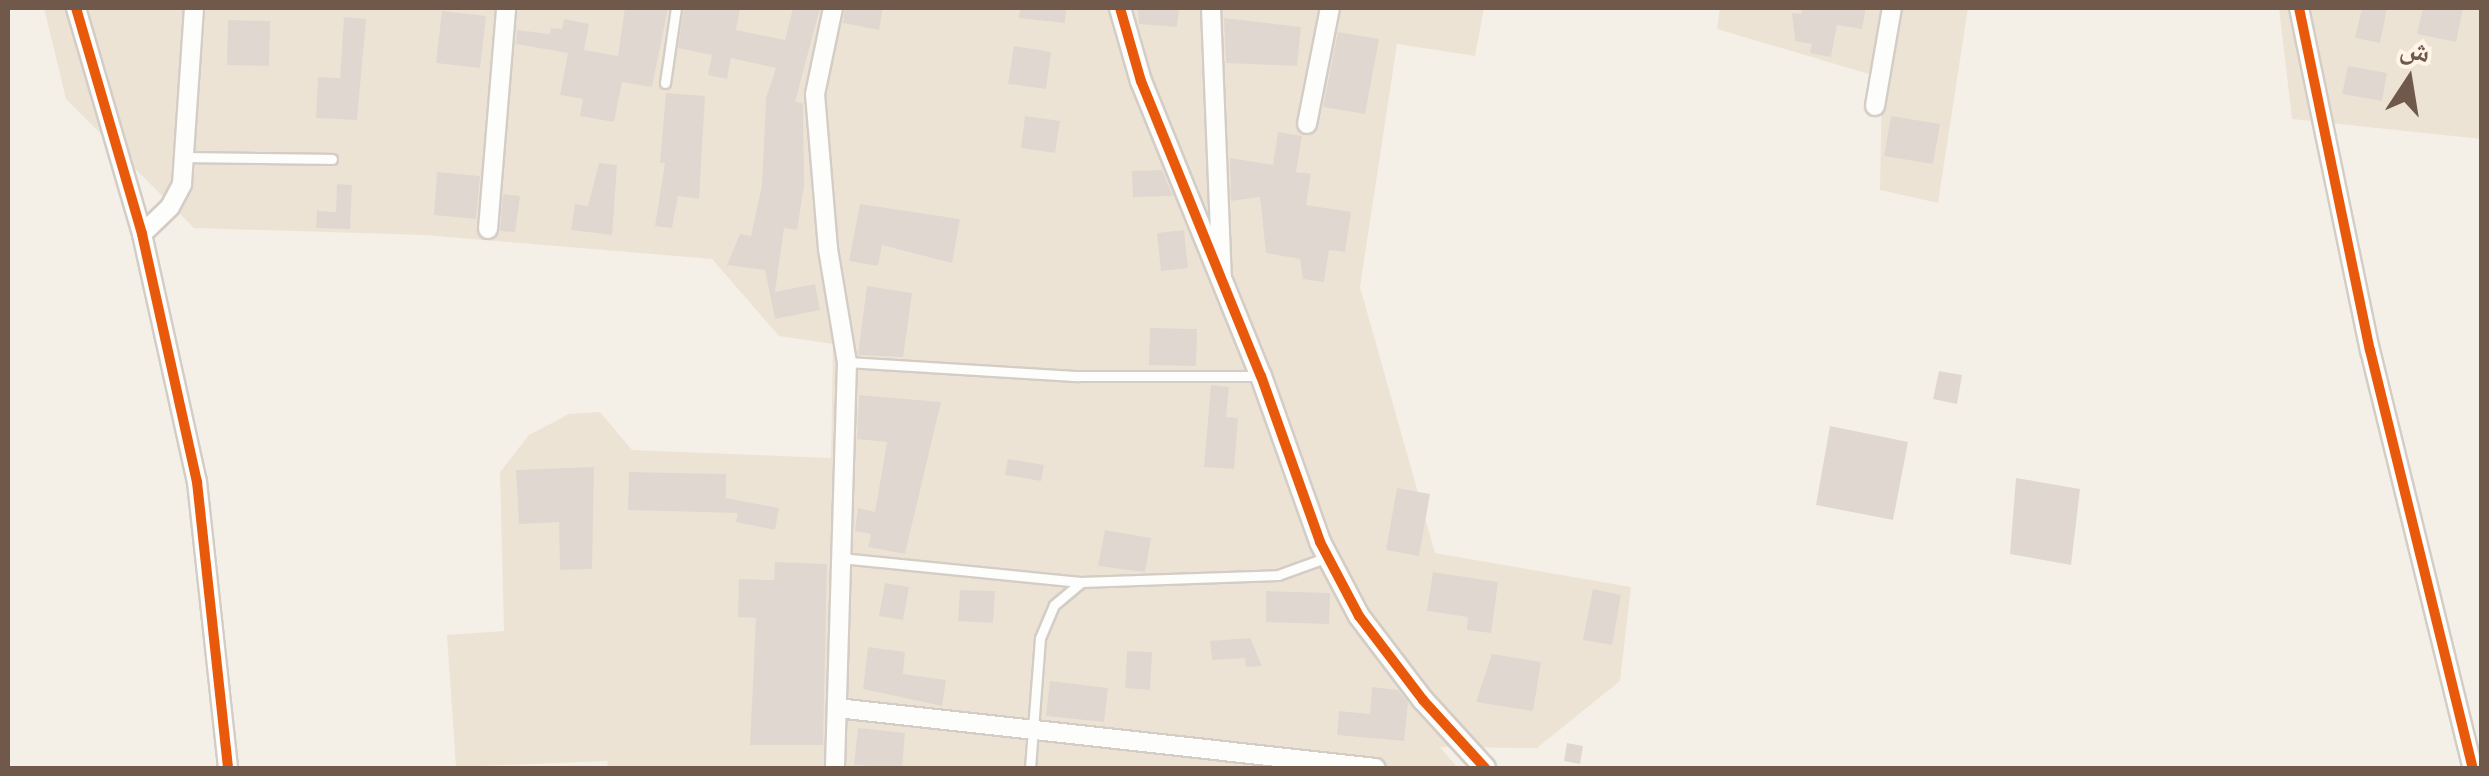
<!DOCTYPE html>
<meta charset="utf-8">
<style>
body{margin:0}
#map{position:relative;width:2489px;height:776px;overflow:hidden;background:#f4f0e8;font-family:"Varela Round","Noto Naskh Arabic",sans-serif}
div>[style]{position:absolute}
.residential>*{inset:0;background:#ede3d5}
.building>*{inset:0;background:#e0d8d0}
.roads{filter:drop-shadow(2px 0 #d3cdc6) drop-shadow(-2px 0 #d3cdc6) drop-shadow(0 2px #d3cdc6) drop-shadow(0 -2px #d3cdc6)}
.service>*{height:9px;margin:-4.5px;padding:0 4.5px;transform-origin:4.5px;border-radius:4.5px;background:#fdfdfc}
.minor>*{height:18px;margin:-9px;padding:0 9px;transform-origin:9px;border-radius:9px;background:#fdfdfc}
.tertiary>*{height:20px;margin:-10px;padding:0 10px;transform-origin:10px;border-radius:10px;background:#fdfdfc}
.cycleway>*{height:10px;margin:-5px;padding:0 5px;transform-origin:5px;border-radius:5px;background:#e8590c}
span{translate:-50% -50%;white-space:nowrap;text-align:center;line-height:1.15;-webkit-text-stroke:8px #fef5e8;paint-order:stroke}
.frame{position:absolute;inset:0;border:10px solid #70594b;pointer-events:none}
.north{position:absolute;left:2359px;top:30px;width:100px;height:100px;-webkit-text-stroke:8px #fef5e8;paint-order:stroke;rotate:12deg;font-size:28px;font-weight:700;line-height:40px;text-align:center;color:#70594b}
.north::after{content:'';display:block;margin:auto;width:35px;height:45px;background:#70594b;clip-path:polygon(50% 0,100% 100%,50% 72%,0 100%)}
</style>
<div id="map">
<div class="residential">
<div style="clip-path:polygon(44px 8px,1484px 8px,1475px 56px,1397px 44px,1360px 287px,1435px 553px,1631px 587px,1620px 681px,1537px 748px,1440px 747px,1458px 768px,608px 768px,607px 761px,456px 767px,447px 635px,504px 631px,500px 472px,529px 435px,569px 414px,600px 412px,632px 450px,831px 458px,833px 344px,779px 336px,712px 259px,424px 235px,194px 228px,66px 99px)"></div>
<div style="clip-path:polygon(1720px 8px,1968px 8px,1938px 203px,1880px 190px,1882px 78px,1717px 29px)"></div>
<div style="clip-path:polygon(2279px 8px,2481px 8px,2481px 139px,2292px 119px)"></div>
</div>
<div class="building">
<div style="clip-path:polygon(625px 8px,668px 8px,652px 87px,622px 82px,614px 122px,580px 116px,583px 99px,560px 95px,568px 53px,516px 44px,517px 30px,550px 34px,551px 28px,562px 29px,564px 19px,589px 24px,584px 50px,618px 56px)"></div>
<div style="clip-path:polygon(684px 8px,740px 8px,736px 30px,785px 40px,793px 8px,820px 8px,795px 102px,803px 103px,804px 186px,797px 230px,784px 228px,775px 292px,815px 284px,820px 310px,775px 319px,765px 270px,727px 265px,740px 234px,751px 236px,762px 185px,766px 98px,776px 68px,731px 58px,727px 79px,708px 75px,712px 55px,678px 48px)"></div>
<div style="clip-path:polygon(845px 8px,883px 8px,879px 30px,843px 23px)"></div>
<div style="clip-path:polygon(1020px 8px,1066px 8px,1065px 23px,1019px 18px)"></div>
<div style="clip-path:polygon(1138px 8px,1179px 8px,1177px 27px,1139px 24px)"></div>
<div style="clip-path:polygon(1802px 8px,1866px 8px,1862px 29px,1837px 25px,1831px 57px,1810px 53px,1812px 44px,1795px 41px,1792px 13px,1801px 14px)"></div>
<div style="clip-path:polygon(2362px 8px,2387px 8px,2380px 43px,2355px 38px)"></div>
<div style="clip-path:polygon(2423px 8px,2463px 8px,2456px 42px,2417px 34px)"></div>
<div style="clip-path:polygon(442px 11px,486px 16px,480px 68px,436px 63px)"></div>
<div style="clip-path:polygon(344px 17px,366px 19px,357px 120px,316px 118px,318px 77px,340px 78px)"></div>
<div style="clip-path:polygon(1224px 18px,1301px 27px,1297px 66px,1226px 63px)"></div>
<div style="clip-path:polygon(228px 20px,270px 21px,269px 66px,227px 65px)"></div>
<div style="clip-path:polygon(1338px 32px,1379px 39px,1365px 114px,1323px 107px)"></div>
<div style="clip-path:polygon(1014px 46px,1051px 52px,1046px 89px,1008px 84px)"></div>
<div style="clip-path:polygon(2348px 66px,2387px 73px,2382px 101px,2342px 94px)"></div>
<div style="clip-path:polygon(666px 93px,705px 96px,699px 199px,678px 196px,672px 228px,655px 226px,665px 163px,660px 163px)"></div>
<div style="clip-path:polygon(1025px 116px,1060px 121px,1055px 153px,1021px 148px)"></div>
<div style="clip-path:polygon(1891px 116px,1940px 124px,1933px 164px,1884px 156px)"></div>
<div style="clip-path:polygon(1278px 132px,1302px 136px,1296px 172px,1311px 174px,1306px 205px,1351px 212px,1345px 252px,1329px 250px,1324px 282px,1303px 279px,1300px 259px,1266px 253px,1260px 197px,1231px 201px,1230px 158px,1273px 165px)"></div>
<div style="clip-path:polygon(599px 163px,617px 165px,612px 235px,571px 230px,575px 204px,588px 206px)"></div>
<div style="clip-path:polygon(1162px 170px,1173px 196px,1133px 197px,1132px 171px)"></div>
<div style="clip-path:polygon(437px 172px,480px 176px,476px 219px,434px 215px)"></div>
<div style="clip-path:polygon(337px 184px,352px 185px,350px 229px,316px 228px,317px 211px,336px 212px)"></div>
<div style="clip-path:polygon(503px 194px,520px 196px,515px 232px,500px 231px)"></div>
<div style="clip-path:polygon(860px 204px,960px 219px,952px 263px,882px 245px,878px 266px,849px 261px)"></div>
<div style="clip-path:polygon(1184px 230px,1188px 268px,1161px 271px,1157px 233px)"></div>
<div style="clip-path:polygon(867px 286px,912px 293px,903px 357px,858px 355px)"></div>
<div style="clip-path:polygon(1150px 328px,1197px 329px,1196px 366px,1149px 365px)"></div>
<div style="clip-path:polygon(1939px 371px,1962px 375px,1957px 404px,1933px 399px)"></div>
<div style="clip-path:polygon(1211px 385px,1229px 387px,1226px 417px,1238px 418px,1234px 469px,1204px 467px)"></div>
<div style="clip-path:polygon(859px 395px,941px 402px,905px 554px,868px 547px,871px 534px,855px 531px,858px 508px,875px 512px,887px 442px,857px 439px)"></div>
<div style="clip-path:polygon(1830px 426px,1908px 442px,1893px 520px,1816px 505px)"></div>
<div style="clip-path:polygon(1008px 459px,1044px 465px,1041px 481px,1005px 475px)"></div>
<div style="clip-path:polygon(594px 467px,592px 569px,560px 570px,559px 522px,519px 524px,516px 470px)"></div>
<div style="clip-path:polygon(629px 472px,726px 474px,726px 498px,779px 508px,775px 530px,736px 522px,738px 513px,628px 510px)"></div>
<div style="clip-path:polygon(2016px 478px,2080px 489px,2071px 565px,2010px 554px)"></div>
<div style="clip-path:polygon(1397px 488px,1430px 494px,1419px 556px,1386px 550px)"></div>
<div style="clip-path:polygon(1105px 530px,1151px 538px,1145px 572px,1098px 566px)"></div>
<div style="clip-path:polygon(775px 562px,827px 564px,823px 745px,750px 745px,756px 618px,738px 617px,739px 579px,774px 580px)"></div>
<div style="clip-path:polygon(1433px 572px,1498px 582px,1491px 633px,1467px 630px,1468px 617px,1427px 611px)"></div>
<div style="clip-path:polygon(885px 583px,909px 587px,903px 620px,879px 616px)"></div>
<div style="clip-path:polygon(1593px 589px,1621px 595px,1612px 645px,1583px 640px)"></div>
<div style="clip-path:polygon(960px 590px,995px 591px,993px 623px,958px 621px)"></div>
<div style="clip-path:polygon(1266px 591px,1330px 593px,1329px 624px,1266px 622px)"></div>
<div style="clip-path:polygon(1250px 638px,1262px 666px,1246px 667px,1245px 658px,1212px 660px,1210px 641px)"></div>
<div style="clip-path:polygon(868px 647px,905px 652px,903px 674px,946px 680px,942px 706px,863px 689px)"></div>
<div style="clip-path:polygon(1127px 651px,1152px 652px,1150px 690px,1125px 688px)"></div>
<div style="clip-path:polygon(1492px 654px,1541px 662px,1533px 711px,1476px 702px)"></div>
<div style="clip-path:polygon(1050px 681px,1108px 688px,1104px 722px,1046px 716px)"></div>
<div style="clip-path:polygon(1372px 687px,1398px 690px,1408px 702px,1404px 741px,1337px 735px,1339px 711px,1370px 714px)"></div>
<div style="clip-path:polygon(858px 728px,905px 733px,902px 768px,854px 765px)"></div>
<div style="clip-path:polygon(1567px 743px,1583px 746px,1580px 764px,1564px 761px)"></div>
</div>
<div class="roads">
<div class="service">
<div style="left:665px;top:83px;width:76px;rotate:-81.7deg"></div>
<div style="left:187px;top:157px;width:145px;rotate:0.8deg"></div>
<div style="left:847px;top:362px;width:232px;rotate:3.5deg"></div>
<div style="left:1079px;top:376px;width:180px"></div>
<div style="left:840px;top:558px;width:242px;rotate:5.7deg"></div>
<div style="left:1030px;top:768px;width:130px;rotate:-85.6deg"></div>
<div style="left:1040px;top:638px;width:36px;rotate:-67deg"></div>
<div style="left:1054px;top:605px;width:35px;rotate:-40deg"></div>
<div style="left:1081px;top:582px;width:197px;rotate:-2deg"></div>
<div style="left:1278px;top:575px;width:53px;rotate:-19.8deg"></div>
</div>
<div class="minor">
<div style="left:76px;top:8px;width:235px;rotate:73.7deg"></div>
<div style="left:142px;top:234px;width:254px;rotate:77.5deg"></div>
<div style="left:197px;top:482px;width:288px;rotate:83.8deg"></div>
<div style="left:833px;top:8px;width:88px;rotate:101.8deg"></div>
<div style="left:815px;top:94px;width:156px;rotate:85.2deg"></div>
<div style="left:828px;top:249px;width:115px;rotate:80.5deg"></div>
<div style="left:847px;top:362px;width:406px;rotate:91.7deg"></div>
<div style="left:1211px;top:8px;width:273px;rotate:87.7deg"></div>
<div style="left:2299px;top:8px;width:349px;rotate:78.3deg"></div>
<div style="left:2370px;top:350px;width:431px;rotate:76.2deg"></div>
<div style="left:1875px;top:106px;width:99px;rotate:-80.2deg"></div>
<div style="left:1307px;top:124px;width:118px;rotate:-78.8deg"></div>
<div style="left:488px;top:229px;width:222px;rotate:-85.3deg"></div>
<div style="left:142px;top:234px;width:39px;rotate:-44deg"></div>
<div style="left:170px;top:207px;width:26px;rotate:-62deg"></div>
<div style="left:182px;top:184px;width:176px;rotate:-86.1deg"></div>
<div style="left:837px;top:708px;width:542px;rotate:6.35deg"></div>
</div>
<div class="tertiary">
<div style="left:1120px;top:8px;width:76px;rotate:74deg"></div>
<div style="left:1141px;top:81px;width:318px;rotate:67.9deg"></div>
<div style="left:1261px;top:376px;width:176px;rotate:70.4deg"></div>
<div style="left:1320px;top:542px;width:84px;rotate:62.2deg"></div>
<div style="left:1359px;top:616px;width:106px;rotate:52.7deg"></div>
<div style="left:1423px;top:700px;width:92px;rotate:47.6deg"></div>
</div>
</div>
<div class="cycleway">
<div style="left:76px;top:8px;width:235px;rotate:73.7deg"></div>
<div style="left:142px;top:234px;width:254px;rotate:77.5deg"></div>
<div style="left:197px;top:482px;width:288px;rotate:83.8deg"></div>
<div style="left:1120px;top:8px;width:76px;rotate:74deg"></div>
<div style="left:1141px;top:81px;width:318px;rotate:67.9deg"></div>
<div style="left:1261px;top:376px;width:176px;rotate:70.4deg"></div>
<div style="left:1320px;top:542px;width:84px;rotate:62.2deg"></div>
<div style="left:1359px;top:616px;width:106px;rotate:52.7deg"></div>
<div style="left:1423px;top:700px;width:92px;rotate:47.6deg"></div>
<div style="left:2299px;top:8px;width:349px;rotate:78.3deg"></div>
<div style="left:2370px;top:350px;width:431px;rotate:76.2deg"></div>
</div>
<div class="frame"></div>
<div class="north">ش</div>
</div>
